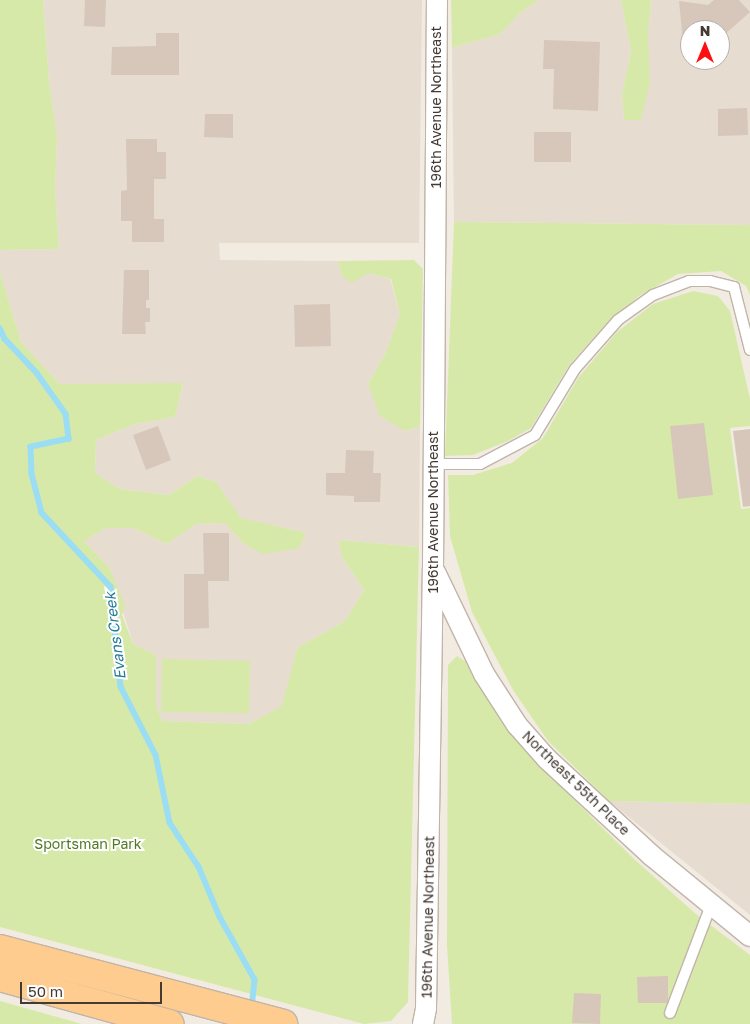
<!DOCTYPE html>
<style>
body{margin:0}
#map{position:relative;width:750px;height:1024px;overflow:hidden;background:#f2ebe2;font-family:"Golos Text",sans-serif}
div>[style]{position:absolute}
.residential>*{inset:0;background:#e6dcd0}
.green>*{inset:0;background:#d7e9a9}
.stream>*{height:5.5px;margin:-2.75px;padding:0 2.75px;transform-origin:2.75px;border-radius:2.75px;background:#9bdef3}
.building>*{inset:0;background:#d7c7ba}
.roads{filter:drop-shadow(1px 0 #c1b4a8) drop-shadow(-1px 0 #c1b4a8) drop-shadow(0 1px #c1b4a8) drop-shadow(0 -1px #c1b4a8)}
.lane>*{height:10px;margin:-5px;padding:0 5px;transform-origin:5px;border-radius:5px;background:#fff}
.street>*{height:20px;margin:-10px;padding:0 10px;transform-origin:10px;border-radius:10px;background:#fff}
.primary>*{height:28px;margin:-14px;padding:0 14px;transform-origin:14px;border-radius:14px;background:#ffcc8f}
span{translate:-50% -50%;white-space:nowrap;text-align:center;line-height:1.15;-webkit-text-stroke:4px #fff;paint-order:stroke}
.street-label{font-size:14px;color:#443a33}
.park-label{font-size:14px;color:#527824}
.water-label{font-size:15px;color:#257d9c;font-style:italic}
.north{position:absolute;left:680px;top:20px;width:50px;height:50px;box-sizing:border-box;background:#fff;border:1px solid #b4b0ad;border-radius:50%;rotate:0deg;font-size:14px;font-weight:700;line-height:20px;text-align:center;color:#443a33}
.north::after{content:'';display:block;margin:auto;width:18px;height:22px;background:#ff0d11;clip-path:polygon(50% 0,100% 100%,50% 72%,0 100%)}
.scale{position:absolute;left:20px;top:982px;width:142px;height:22px;box-sizing:border-box;border:2px solid #443a33;border-top:0;padding-left:6px;font-size:15px;line-height:18px;white-space:nowrap;color:#443a33;-webkit-text-stroke:4px #fff;paint-order:stroke}
</style>
<div id="map">
<div class="residential">
<div style="clip-path:polygon(43px 0,422px 0,419px 243px,219px 243px,220px 260px,338px 261px,342px 276px,368px 273px,390px 279px,400px 314px,385px 354px,368px 384px,405px 431px,420px 426px,419px 547px,339px 540px,341px 556px,364px 590px,345px 621px,297px 648px,283px 706px,249px 724px,162px 721px,156px 704px,156px 655px,133px 644px,110px 569px,84px 541px,106px 528px,133px 528px,167px 544px,196px 524px,225px 523px,244px 544px,306px 533px,240px 518px,216px 482px,197px 476px,169px 495px,120px 489px,95px 473px,96px 440px,135px 424px,175px 417px,183px 384px,60px 384px,21px 342px,0 272px,0 250px,59px 249px,55px 189px,57px 137px,49px 81px)"></div>
<div style="clip-path:polygon(evenodd,539px 0,621px 0,631px 52px,622px 94px,624px 119px,640px 120px,651px 0,750px 0,750px 225px,454px 222px,452px 48px,500px 34px,522px 11px,539px 0,690px 30px,720px 30px,720px 60px,690px 60px,690px 30px)"></div>
<div style="clip-path:polygon(609px 801px,750px 804px,750px 915px)"></div>
</div>
<div class="green">
<div style="clip-path:polygon(0 0,43px 0,49px 81px,57px 137px,55px 189px,59px 249px,0 250px)"></div>
<div style="clip-path:polygon(451px 0,539px 0,522px 11px,500px 34px,452px 48px)"></div>
<div style="clip-path:polygon(621px 0,651px 0,648px 34px,650px 82px,641px 120px,624px 120px,622px 94px,631px 52px)"></div>
<div style="clip-path:polygon(454px 222px,750px 225px,750px 295px,746px 286px,721px 271px,678px 274px,639px 296px,605px 325px,570px 364px,531px 428px,508px 441px,473px 455px,445px 456px)"></div>
<div style="clip-path:polygon(414px 260px,423px 269px,420px 426px,405px 431px,380px 416px,368px 384px,385px 354px,400px 314px,391px 279px,368px 273px,352px 283px,342px 276px,338px 261px)"></div>
<div style="clip-path:polygon(0 272px,21px 342px,60px 384px,183px 383px,175px 417px,135px 424px,96px 440px,95px 473px,120px 489px,169px 495px,197px 476px,216px 482px,241px 518px,306px 533px,299px 548px,263px 554px,244px 544px,225px 523px,196px 524px,167px 544px,133px 528px,106px 528px,84px 541px,110px 569px,125px 606px,122px 615px,133px 644px,156px 655px,156px 704px,162px 721px,249px 724px,282px 706px,297px 648px,345px 621px,364px 590px,341px 556px,339px 540px,419px 547px,408px 1002px,391px 1021px,364px 1024px,0 927px)"></div>
<div style="clip-path:polygon(693px 291px,718px 296px,730px 311px,750px 399px,750px 426px,730px 428px,741px 509px,750px 508px,750px 804px,609px 801px,548px 741px,513px 690px,472px 612px,450px 536px,448px 475px,473px 475px,512px 463px,543px 438px,578px 378px,617px 332px,653px 304px)"></div>
<div style="clip-path:polygon(457px 656px,468px 663px,494px 709px,534px 760px,634px 859px,696px 914px,750px 955px,750px 1024px,452px 1024px,447px 945px,448px 665px)"></div>
<div style="clip-path:polygon(162px 659px,250px 661px,249px 713px,161px 712px)"></div>
<div style="clip-path:polygon(0 1001px,82px 1024px,0 1024px)"></div>
</div>
<div class="stream">
<div style="left:0;top:328px;width:12px;rotate:66deg"></div>
<div style="left:5px;top:339px;width:47px;rotate:46.7deg"></div>
<div style="left:37px;top:373px;width:50px;rotate:54.7deg"></div>
<div style="left:66px;top:414px;width:25px;rotate:83deg"></div>
<div style="left:69px;top:439px;width:39px;rotate:168deg"></div>
<div style="left:31px;top:447px;width:27px;rotate:88deg"></div>
<div style="left:32px;top:474px;width:40px;rotate:75.6deg"></div>
<div style="left:42px;top:513px;width:101px;rotate:47deg"></div>
<div style="left:111px;top:587px;width:100px;rotate:84.3deg"></div>
<div style="left:121px;top:687px;width:76px;rotate:62.8deg"></div>
<div style="left:156px;top:755px;width:69px;rotate:78.4deg"></div>
<div style="left:170px;top:823px;width:53px;rotate:56.6deg"></div>
<div style="left:199px;top:867px;width:54px;rotate:67.2deg"></div>
<div style="left:220px;top:917px;width:72px;rotate:60.9deg"></div>
<div style="left:255px;top:980px;width:29px;rotate:96deg"></div>
</div>
<div class="building">
<div style="clip-path:polygon(85px 0,106px 0,105px 27px,84px 26px)"></div>
<div style="clip-path:polygon(714px 0,739px 0,750px 12px,722px 37px,720px 30px,690px 30px,690px 41px,683px 42px,679px 1px,708px 5px)"></div>
<div style="clip-path:polygon(156px 33px,179px 33px,179px 75px,111px 75px,112px 47px,156px 46px)"></div>
<div style="clip-path:polygon(544px 40px,600px 42px,598px 111px,553px 109px,554px 69px,543px 69px)"></div>
<div style="clip-path:polygon(747px 108px,748px 135px,718px 136px,718px 109px)"></div>
<div style="clip-path:polygon(205px 114px,233px 114px,233px 138px,204px 137px)"></div>
<div style="clip-path:polygon(534px 132px,571px 132px,571px 162px,534px 162px)"></div>
<div style="clip-path:polygon(126px 139px,157px 139px,157px 152px,166px 152px,166px 179px,154px 179px,154px 219px,164px 219px,164px 242px,132px 242px,132px 221px,121px 221px,121px 191px,127px 190px)"></div>
<div style="clip-path:polygon(124px 270px,149px 270px,149px 300px,146px 300px,146px 308px,150px 308px,150px 322px,145px 322px,146px 334px,122px 334px)"></div>
<div style="clip-path:polygon(330px 304px,331px 346px,295px 347px,294px 305px)"></div>
<div style="clip-path:polygon(704px 423px,713px 495px,678px 499px,670px 426px)"></div>
<div style="clip-path:polygon(158px 426px,171px 460px,146px 470px,133px 435px)"></div>
<div style="clip-path:polygon(750px 429px,750px 506px,743px 507px,733px 431px)"></div>
<div style="clip-path:polygon(346px 450px,374px 451px,373px 473px,381px 473px,380px 502px,354px 502px,354px 496px,326px 495px,326px 473px,345px 473px)"></div>
<div style="clip-path:polygon(203px 533px,229px 533px,229px 581px,208px 581px,209px 628px,184px 629px,184px 574px,204px 574px)"></div>
<div style="clip-path:polygon(668px 976px,668px 1003px,638px 1003px,637px 977px)"></div>
<div style="clip-path:polygon(574px 993px,601px 994px,600px 1024px,572px 1023px)"></div>
</div>
<div class="roads">
<div class="lane">
<div style="left:434px;top:464px;width:46px"></div>
<div style="left:480px;top:464px;width:62px;rotate:-27.8deg"></div>
<div style="left:535px;top:435px;width:77px;rotate:-58.8deg"></div>
<div style="left:575px;top:369px;width:65px;rotate:-48.7deg"></div>
<div style="left:618px;top:320px;width:43px;rotate:-35.5deg"></div>
<div style="left:653px;top:295px;width:39px;rotate:-21deg"></div>
<div style="left:689px;top:281px;width:21px"></div>
<div style="left:710px;top:281px;width:25px;rotate:14deg"></div>
<div style="left:734px;top:287px;width:65px;rotate:75.7deg"></div>
<div style="left:670px;top:1013px;width:116px;rotate:-69.2deg"></div>
</div>
<div class="street">
<div style="left:435px;top:572px;width:113px;rotate:64.3deg"></div>
<div style="left:484px;top:674px;width:61px;rotate:57.1deg"></div>
<div style="left:517px;top:725px;width:45px;rotate:48.6deg"></div>
<div style="left:547px;top:759px;width:142px;rotate:42.7deg"></div>
<div style="left:651px;top:855px;width:128px;rotate:39.3deg"></div>
<div style="left:423px;top:1024px;width:16px;rotate:-79deg"></div>
<div style="left:426px;top:1008px;width:440px;rotate:-89.1deg"></div>
<div style="left:433px;top:568px;width:568px;rotate:-89.6deg"></div>
</div>
<div class="primary">
<div style="left:0;top:949px;width:293px;rotate:14.8deg"></div>
<div style="left:0;top:977px;width:176px;rotate:15.5deg"></div>
</div>
</div>
<div class="street-label">
<span style="left:436px;top:107px;rotate:-90deg">196th Avenue Northeast</span>
<span style="left:433px;top:512px;rotate:-90deg">196th Avenue Northeast</span>
<span style="left:576px;top:783px;rotate:44deg">Northeast 55th Place</span>
<span style="left:428px;top:917px;rotate:-89deg">196th Avenue Northeast</span>
</div>
<div class="park-label">
<span style="left:88px;top:844px">Sportsman Park</span>
</div>
<div class="water-label">
<span style="left:115px;top:636px;rotate:-97deg">Evans Creek</span>
</div>
<div class="north">N</div>
<div class="scale">50 m</div>
</div>
